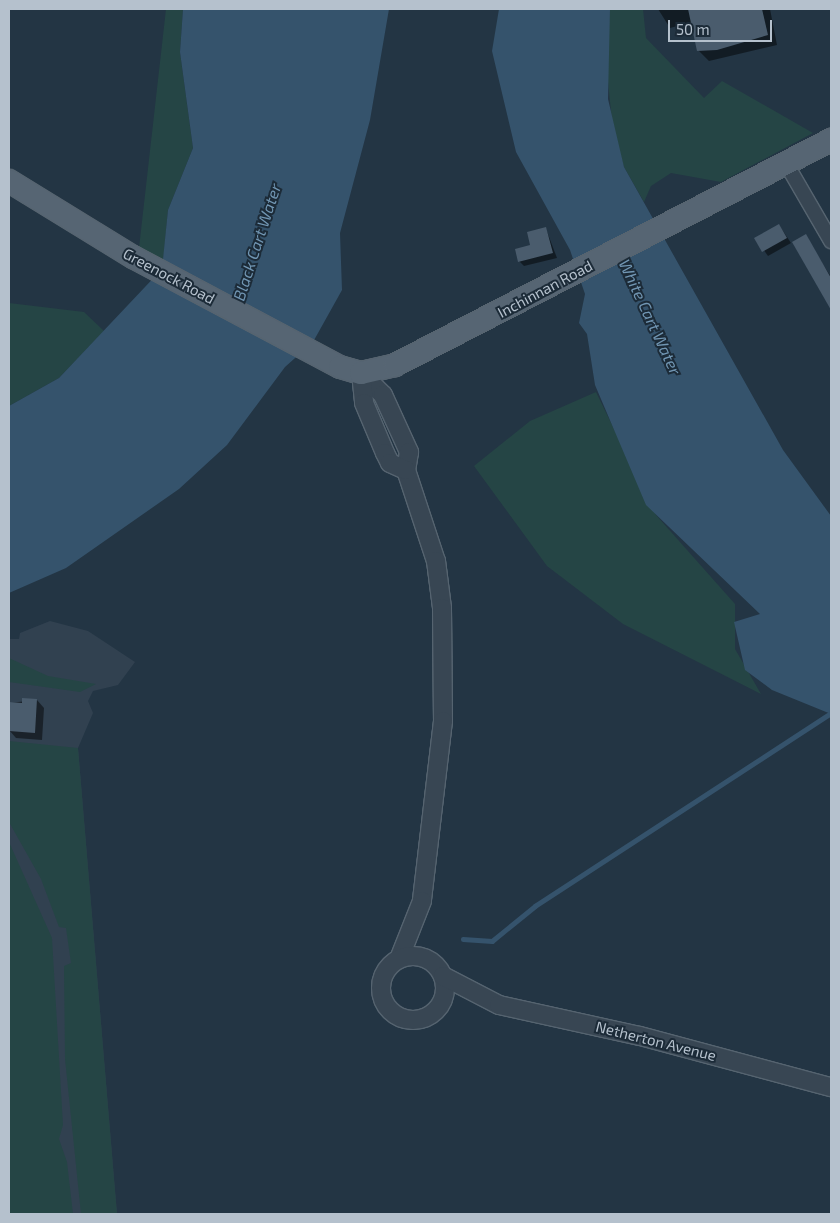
<!DOCTYPE html>
<style>
body{margin:0}
#map{position:relative;width:840px;height:1223px;overflow:hidden;background:#233544;font-family:"Exo 2",sans-serif}
div>[style]{position:absolute}
.airport>*{inset:0;background:#314150}
.green>*{inset:0;background:#254545}
.water>*{inset:0;background:#35536c}
.shadow>*{inset:0;background:#0007}
.stream>*{height:4.5px;margin:-2.25px;padding:0 2.25px;transform-origin:2.25px;border-radius:2.25px;background:#35536c}
.building>*{inset:0;background:#4a5c6d}
.roads{filter:drop-shadow(1px 0 #566470) drop-shadow(-1px 0 #566470) drop-shadow(0 1px #566470) drop-shadow(0 -1px #566470)}
.minor>*{height:14px;margin:-7px;padding:0 7px;transform-origin:7px;border-radius:7px;background:#384653}
.tertiary>*{height:18px;margin:-9px;padding:0 9px;transform-origin:9px;border-radius:9px;background:#384653}
.tertiary>.ring{margin:-9px;padding:0;box-sizing:content-box;background:none;border:18px solid #384653;border-radius:50%}
.primary>*{height:22px;margin:-11px;padding:0 11px;transform-origin:11px;border-radius:11px;background:#566573}
span{translate:-50% -50%;white-space:nowrap;text-align:center;line-height:1.15;-webkit-text-stroke:4px #1c2b38;paint-order:stroke}
.street-label{font-size:15px;color:#b5c1cd}
.water-label{font-size:16px;color:#7196b3;font-style:italic}
.frame{position:absolute;inset:0;border:10px solid #b5c1cd;pointer-events:none}
.scale{position:absolute;left:668px;top:20px;width:104px;height:22px;box-sizing:border-box;border:2px solid #b5c1cd;border-top:0;padding-left:6px;font-size:15px;line-height:18px;white-space:nowrap;color:#b5c1cd;-webkit-text-stroke:4px #1c2b38;paint-order:stroke}
</style>
<div id="map">
<div class="airport">
<div style="clip-path:polygon(50px 621px,88px 631px,135px 662px,118px 685px,93px 691px,88px 701px,93px 713px,78px 748px,117px 1214px,9px 1214px,9px 639px,19px 639px,20px 633px)"></div>
</div>
<div class="green">
<div style="clip-path:polygon(166px 9px,183px 9px,180px 52px,193px 148px,168px 210px,163px 263px,139px 248px)"></div>
<div style="clip-path:polygon(610px 9px,643px 9px,646px 38px,704px 98px,722px 81px,813px 133px,721px 182px,671px 173px,651px 186px,644px 202px,624px 167px,613px 131px,606px 62px)"></div>
<div style="clip-path:polygon(9px 303px,84px 312px,104px 331px,59px 378px,9px 406px)"></div>
<div style="clip-path:polygon(596px 392px,656px 515px,735px 604px,735px 649px,761px 694px,623px 624px,547px 566px,474px 466px,530px 421px)"></div>
<div style="clip-path:polygon(9px 658px,48px 676px,96px 684px,80px 692px,9px 682px)"></div>
<div style="clip-path:polygon(9px 741px,78px 748px,117px 1214px,81px 1214px,65px 1059px,64px 966px,71px 963px,66px 928px,59px 927px,41px 879px,9px 822px)"></div>
<div style="clip-path:polygon(9px 842px,52px 938px,63px 1125px,59px 1139px,67px 1162px,73px 1214px,9px 1214px)"></div>
</div>
<div class="water">
<div style="clip-path:polygon(183px 9px,389px 9px,370px 120px,340px 233px,342px 290px,313px 342px,285px 367px,227px 445px,179px 489px,66px 568px,9px 593px,9px 406px,59px 378px,162px 269px,168px 210px,193px 148px,180px 52px)"></div>
<div style="clip-path:polygon(499px 9px,610px 9px,608px 99px,624px 167px,783px 450px,831px 516px,831px 714px,772px 690px,745px 670px,734px 622px,760px 614px,646px 505px,595px 385px,587px 334px,579px 323px,585px 294px,570px 250px,516px 152px,492px 51px)"></div>
</div>
<div class="shadow">
<div style="clip-path:polygon(658px 9px,770px 9px,777px 45px,709px 61px,698px 50px,692px 22px,670px 28px)"></div>
<div style="clip-path:polygon(779px 225px,791px 243px,768px 256px,756px 239px)"></div>
<div style="clip-path:polygon(546px 229px,557px 258px,524px 266px,519px 261px)"></div>
<div style="clip-path:polygon(805px 236px,831px 277px,831px 307px,830px 305px)"></div>
<div style="clip-path:polygon(37px 700px,44px 708px,42px 740px,16px 738px,9px 730px,9px 703px)"></div>
</div>
<div class="stream">
<div style="left:463px;top:939px;width:29px;rotate:4deg"></div>
<div style="left:492px;top:941px;width:55px;rotate:-39.1deg"></div>
<div style="left:535px;top:906px;width:353px;rotate:-33.1deg"></div>
</div>
<div class="building">
<div style="clip-path:polygon(688px 9px,762px 9px,768px 35px,717px 50px,697px 51px)"></div>
<div style="clip-path:polygon(779px 224px,787px 238px,762px 252px,754px 238px)"></div>
<div style="clip-path:polygon(546px 227px,553px 253px,518px 262px,515px 249px,530px 245px,527px 232px)"></div>
<div style="clip-path:polygon(806px 234px,831px 278px,831px 310px,792px 242px)"></div>
<div style="clip-path:polygon(22px 698px,37px 699px,35px 733px,9px 731px,9px 702px,22px 703px)"></div>
</div>
<div class="roads">
<div class="minor">
<div style="left:787px;top:165px;width:88px;rotate:59.9deg"></div>
</div>
<div class="tertiary">
<div style="left:361px;top:373px;width:31px;rotate:45deg"></div>
<div style="left:383px;top:395px;width:63px;rotate:65.5deg"></div>
<div style="left:409px;top:452px;width:18px;rotate:99deg"></div>
<div style="left:406px;top:470px;width:96px;rotate:71.8deg"></div>
<div style="left:436px;top:561px;width:47px;rotate:82.7deg"></div>
<div style="left:442px;top:608px;width:113px;rotate:89.5deg"></div>
<div style="left:443px;top:721px;width:181px;rotate:96.7deg"></div>
<div style="left:422px;top:901px;width:62px;rotate:111.6deg"></div>
<div style="left:361px;top:373px;width:30px;rotate:84deg"></div>
<div style="left:364px;top:403px;width:54px;rotate:67.2deg"></div>
<div style="left:385px;top:453px;width:11px;rotate:63deg"></div>
<div style="left:390px;top:463px;width:17px;rotate:24deg"></div>
<div class="ring" style="left:381px;top:956px;width:46px;height:46px"></div>
<div style="left:443px;top:976px;width:63px;rotate:27.4deg"></div>
<div style="left:499px;top:1005px;width:144px;rotate:12.4deg"></div>
<div style="left:640px;top:1036px;width:198px;rotate:15deg"></div>
</div>
<div class="primary">
<div style="left:9px;top:181px;width:145px;rotate:31.5deg"></div>
<div style="left:133px;top:257px;width:234px;rotate:28deg"></div>
<div style="left:340px;top:367px;width:22px;rotate:16deg"></div>
<div style="left:361px;top:373px;width:35px;rotate:-13deg"></div>
<div style="left:395px;top:365px;width:491px;rotate:-27.3deg"></div>
</div>
</div>
<div class="street-label">
<span style="left:169px;top:276px;rotate:28deg">Greenock Road</span>
<span style="left:545px;top:289px;rotate:-28deg">Inchinnan Road</span>
<span style="left:656px;top:1041px;rotate:14deg">Netherton Avenue</span>
</div>
<div class="water-label">
<span style="left:257px;top:242px;rotate:-72deg">Black Cart Water</span>
<span style="left:650px;top:317px;rotate:65deg">White Cart Water</span>
</div>
<div class="frame"></div>
<div class="scale">50 m</div>
</div>
